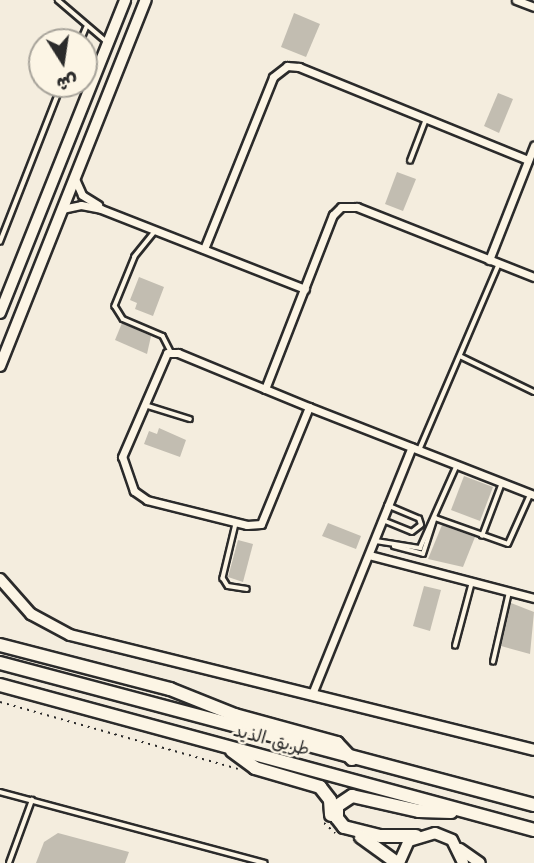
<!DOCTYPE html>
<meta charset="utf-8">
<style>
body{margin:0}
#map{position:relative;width:534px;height:863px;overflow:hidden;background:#f4edde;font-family:Kalam,"Playpen Sans Arabic",sans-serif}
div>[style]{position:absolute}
.building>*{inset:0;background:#c2bdb1}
.path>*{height:2px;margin-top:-1px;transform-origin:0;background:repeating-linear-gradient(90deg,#2b2b2b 0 2px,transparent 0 7px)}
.roads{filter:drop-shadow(2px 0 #2b2b2b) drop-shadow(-2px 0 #2b2b2b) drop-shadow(0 2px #2b2b2b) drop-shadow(0 -2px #2b2b2b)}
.lane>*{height:3.5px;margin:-1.75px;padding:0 1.75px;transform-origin:1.75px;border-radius:1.75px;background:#fcf5e5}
.street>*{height:7px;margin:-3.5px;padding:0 3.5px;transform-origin:3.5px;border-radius:3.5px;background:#fcf5e5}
.secondary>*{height:10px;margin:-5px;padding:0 5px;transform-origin:5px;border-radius:5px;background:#fcf5e5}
.highway>*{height:12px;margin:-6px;padding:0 6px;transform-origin:6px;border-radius:6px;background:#fcf5e5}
span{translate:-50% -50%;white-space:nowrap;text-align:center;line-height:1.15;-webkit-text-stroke:5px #fcf5e5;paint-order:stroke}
.street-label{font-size:18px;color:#2b2b2b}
.north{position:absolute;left:28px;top:28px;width:70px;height:70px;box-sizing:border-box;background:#fcf5e5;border:2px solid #a8a49b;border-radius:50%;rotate:168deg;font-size:19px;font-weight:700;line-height:28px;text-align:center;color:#2b2b2b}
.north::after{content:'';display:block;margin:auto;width:24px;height:32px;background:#2b2b2b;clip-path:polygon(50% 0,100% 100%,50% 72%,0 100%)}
</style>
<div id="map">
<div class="building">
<div style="clip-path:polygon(294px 13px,320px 24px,306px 57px,281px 47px)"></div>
<div style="clip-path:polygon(498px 93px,513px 99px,499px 133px,484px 126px)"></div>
<div style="clip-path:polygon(397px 172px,416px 179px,403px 211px,385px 204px)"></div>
<div style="clip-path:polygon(139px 277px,164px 287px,153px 316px,135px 309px,137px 303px,130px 300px)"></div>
<div style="clip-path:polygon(122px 323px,151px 336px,147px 354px,115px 340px)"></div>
<div style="clip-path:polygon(159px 428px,186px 440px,180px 457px,144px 444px,149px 431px,157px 434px)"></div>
<div style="clip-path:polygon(464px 476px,493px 487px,480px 521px,451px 510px)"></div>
<div style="clip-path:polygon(328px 523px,361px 536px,356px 549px,322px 536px)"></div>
<div style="clip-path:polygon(442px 525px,475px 537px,463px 567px,428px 559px)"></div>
<div style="clip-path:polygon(238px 540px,253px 544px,243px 582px,228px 577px)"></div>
<div style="clip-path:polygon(424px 586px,441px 590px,430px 631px,413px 626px)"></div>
<div style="clip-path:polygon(511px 603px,534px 612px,530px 654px,501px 646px)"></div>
<div style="clip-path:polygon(58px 833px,129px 852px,125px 863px,36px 863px,44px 842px)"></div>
</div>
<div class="path">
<div style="left:0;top:702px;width:247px;rotate:15.7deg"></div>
<div style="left:324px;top:823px;width:15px;rotate:42deg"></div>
</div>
<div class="roads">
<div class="lane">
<div style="left:58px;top:0;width:65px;rotate:40.6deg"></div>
<div style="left:80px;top:42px;width:15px;rotate:-67deg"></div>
<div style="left:410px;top:161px;width:45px;rotate:-69.1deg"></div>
<div style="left:155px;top:232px;width:32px;rotate:129deg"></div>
<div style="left:135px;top:257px;width:53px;rotate:112.2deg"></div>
<div style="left:115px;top:306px;width:15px;rotate:58deg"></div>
<div style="left:123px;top:319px;width:43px;rotate:23deg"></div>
<div style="left:163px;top:336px;width:18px;rotate:63deg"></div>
<div style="left:0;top:242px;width:170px;rotate:-68.6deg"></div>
<div style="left:460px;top:356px;width:82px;rotate:25.9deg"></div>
<div style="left:145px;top:405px;width:47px;rotate:17.3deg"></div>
<div style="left:420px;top:448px;width:200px;rotate:-66.8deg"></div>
<div style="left:435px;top:518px;width:77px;rotate:19.6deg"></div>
<div style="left:508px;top:544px;width:54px;rotate:-65.8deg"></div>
<div style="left:383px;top:520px;width:31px;rotate:22deg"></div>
<div style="left:412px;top:532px;width:11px;rotate:-38deg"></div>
<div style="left:421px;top:525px;width:6px;rotate:-108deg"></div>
<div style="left:419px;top:519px;width:34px;rotate:-157deg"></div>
<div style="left:236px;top:524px;width:56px;rotate:103.5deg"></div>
<div style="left:223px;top:578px;width:9px;rotate:58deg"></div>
<div style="left:228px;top:586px;width:19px;rotate:9deg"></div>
<div style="left:482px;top:536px;width:57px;rotate:-69.3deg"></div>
<div style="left:376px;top:541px;width:45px;rotate:9deg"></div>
<div style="left:420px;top:548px;width:91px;rotate:-66deg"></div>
<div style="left:394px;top:546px;width:30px;rotate:15deg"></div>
<div style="left:423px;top:554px;width:38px;rotate:-72deg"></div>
<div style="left:455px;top:646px;width:66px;rotate:-75.1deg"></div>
<div style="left:493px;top:662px;width:72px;rotate:-77.1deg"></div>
<div style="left:0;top:792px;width:274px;rotate:15deg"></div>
<div style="left:9px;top:863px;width:67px;rotate:-69.9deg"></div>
</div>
<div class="street">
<div style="left:516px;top:0;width:19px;rotate:21deg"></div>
<div style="left:75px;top:179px;width:17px;rotate:66deg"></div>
<div style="left:82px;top:195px;width:19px;rotate:32deg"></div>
<div style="left:62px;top:209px;width:19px;rotate:-12deg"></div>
<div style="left:81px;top:205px;width:20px;rotate:11deg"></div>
<div style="left:101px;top:209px;width:219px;rotate:21.4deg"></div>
<div style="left:204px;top:249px;width:185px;rotate:-68.1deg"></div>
<div style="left:273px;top:77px;width:18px;rotate:-38deg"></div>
<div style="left:287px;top:66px;width:12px;rotate:5deg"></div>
<div style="left:299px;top:67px;width:247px;rotate:22.1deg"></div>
<div style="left:489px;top:260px;width:123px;rotate:-68.5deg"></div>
<div style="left:167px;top:353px;width:11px"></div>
<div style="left:178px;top:353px;width:142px;rotate:22.4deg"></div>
<div style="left:309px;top:407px;width:126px;rotate:112.3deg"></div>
<div style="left:261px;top:524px;width:14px;rotate:176deg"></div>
<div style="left:247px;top:525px;width:103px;rotate:-166deg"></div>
<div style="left:147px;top:500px;width:16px;rotate:-145deg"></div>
<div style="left:134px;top:491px;width:36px;rotate:-109deg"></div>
<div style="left:122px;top:457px;width:113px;rotate:-66.6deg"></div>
<div style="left:265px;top:389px;width:187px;rotate:-68.7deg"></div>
<div style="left:333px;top:215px;width:11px;rotate:-45deg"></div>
<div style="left:341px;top:207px;width:16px"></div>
<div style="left:357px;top:207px;width:190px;rotate:21.6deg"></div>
<div style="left:309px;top:407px;width:242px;rotate:21.4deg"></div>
<div style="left:369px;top:555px;width:171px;rotate:14.6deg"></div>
<div style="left:312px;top:694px;width:266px;rotate:-68deg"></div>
</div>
<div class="secondary">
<div style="left:0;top:313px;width:337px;rotate:-68.2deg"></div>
<div style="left:0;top:366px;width:394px;rotate:-68.3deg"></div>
<div style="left:0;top:579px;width:47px;rotate:48.5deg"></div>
<div style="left:31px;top:614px;width:44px;rotate:28.3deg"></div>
<div style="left:70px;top:635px;width:478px;rotate:13.9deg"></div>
<div style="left:460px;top:849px;width:24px;rotate:35deg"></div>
<div style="left:399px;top:863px;width:24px;rotate:-66deg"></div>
<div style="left:409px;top:841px;width:27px;rotate:-17deg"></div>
<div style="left:435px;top:833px;width:18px;rotate:22deg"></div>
<div style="left:452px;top:840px;width:25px;rotate:64deg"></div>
</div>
<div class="highway">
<div style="left:0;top:645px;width:176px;rotate:14.5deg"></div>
<div style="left:170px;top:689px;width:70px;rotate:21.8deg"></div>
<div style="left:235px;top:715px;width:106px;rotate:15.4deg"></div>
<div style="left:337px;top:743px;width:22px;rotate:47deg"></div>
<div style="left:0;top:663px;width:553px;rotate:14.89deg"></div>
<div style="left:0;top:685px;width:553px;rotate:15.19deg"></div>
<div style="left:232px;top:751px;width:29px;rotate:36deg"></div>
<div style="left:255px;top:768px;width:68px;rotate:16.3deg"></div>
<div style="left:320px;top:787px;width:16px;rotate:52deg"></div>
<div style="left:330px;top:800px;width:15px;rotate:86deg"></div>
<div style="left:416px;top:836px;width:36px;rotate:180deg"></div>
<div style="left:380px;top:836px;width:37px;rotate:-166deg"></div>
<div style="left:344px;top:827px;width:11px;rotate:-128deg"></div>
<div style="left:337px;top:818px;width:12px;rotate:-90deg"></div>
<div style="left:337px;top:806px;width:18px;rotate:-34deg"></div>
<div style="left:352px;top:796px;width:69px;rotate:12.6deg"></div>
<div style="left:419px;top:811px;width:32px;rotate:2deg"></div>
<div style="left:361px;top:837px;width:44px;rotate:35.8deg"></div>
</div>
</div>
<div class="street-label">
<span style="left:271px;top:742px;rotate:15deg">طريق الذيد</span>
</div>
<div class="north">ش</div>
</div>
